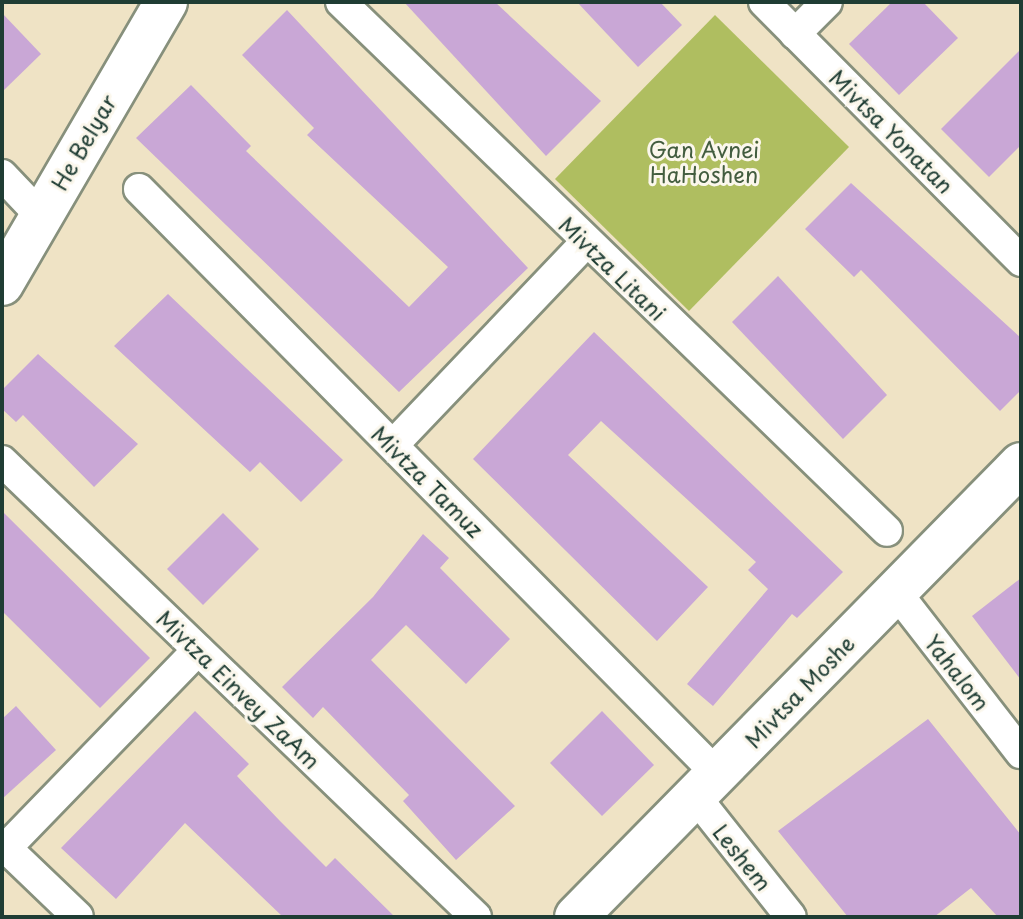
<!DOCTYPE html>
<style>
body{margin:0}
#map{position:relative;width:1023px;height:919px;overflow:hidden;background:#efe3c5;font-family:"Playpen Sans",sans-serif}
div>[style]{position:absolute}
.green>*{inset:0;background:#afbe60}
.building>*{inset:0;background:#c9a7d6}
.roads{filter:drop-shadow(2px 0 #87907c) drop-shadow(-2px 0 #87907c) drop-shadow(0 2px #87907c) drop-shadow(0 -2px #87907c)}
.street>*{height:30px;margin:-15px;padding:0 15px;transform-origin:15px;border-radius:15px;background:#fff}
.secondary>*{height:42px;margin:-21px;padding:0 21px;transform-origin:21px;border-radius:21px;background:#fff}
span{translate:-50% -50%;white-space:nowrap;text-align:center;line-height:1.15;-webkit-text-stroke:6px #fbf7ec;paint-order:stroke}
.street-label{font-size:22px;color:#1f3d34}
.park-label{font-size:22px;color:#435d3f}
.frame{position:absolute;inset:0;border:4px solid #1f3d34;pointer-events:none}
</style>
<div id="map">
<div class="green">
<div style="clip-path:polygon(715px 15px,849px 147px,689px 311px,555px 179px)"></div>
</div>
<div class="building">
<div style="clip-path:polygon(404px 2px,495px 2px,601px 101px,546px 156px)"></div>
<div style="clip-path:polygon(577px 2px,660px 2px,682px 25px,638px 67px)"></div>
<div style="clip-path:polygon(892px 2px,923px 2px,958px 38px,899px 95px,849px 44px)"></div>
<div style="clip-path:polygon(287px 10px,528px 268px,399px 392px,136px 138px,191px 85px,251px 146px,246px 151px,409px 307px,448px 267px,307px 135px,314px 128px,242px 55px)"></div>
<div style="clip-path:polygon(2px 13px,41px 54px,2px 92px)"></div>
<div style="clip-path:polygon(1021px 49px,1021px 145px,989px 177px,941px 129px)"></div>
<div style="clip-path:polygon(851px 183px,1021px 338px,1021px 390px,1000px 411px,861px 270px,854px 277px,805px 229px)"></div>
<div style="clip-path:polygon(778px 276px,887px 395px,843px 439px,732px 322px)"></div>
<div style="clip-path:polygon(168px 294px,343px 460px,301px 502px,260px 462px,250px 472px,114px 346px)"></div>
<div style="clip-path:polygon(594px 332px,843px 572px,797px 618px,792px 614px,713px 706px,687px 684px,768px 589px,748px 570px,756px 562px,601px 421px,568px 455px,708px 587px,657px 641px,473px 459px)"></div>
<div style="clip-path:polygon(38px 354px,138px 444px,94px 487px,23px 415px,16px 422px,2px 409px,2px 390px)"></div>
<div style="clip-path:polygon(2px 511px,150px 658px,100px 708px,2px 611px)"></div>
<div style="clip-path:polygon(223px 513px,259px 549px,203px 605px,167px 569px)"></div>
<div style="clip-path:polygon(423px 534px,449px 558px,440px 568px,510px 639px,466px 684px,406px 625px,371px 660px,515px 806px,456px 860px,403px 801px,409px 795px,323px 707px,313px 718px,282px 687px,373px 597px)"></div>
<div style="clip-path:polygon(1021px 578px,1021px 680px,972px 616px)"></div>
<div style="clip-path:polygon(16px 706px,56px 750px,2px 799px,2px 719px)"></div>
<div style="clip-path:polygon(195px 711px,249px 764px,237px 776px,280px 821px,326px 867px,335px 858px,395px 917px,283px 917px,185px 823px,116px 899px,61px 848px)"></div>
<div style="clip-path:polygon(602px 711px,654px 765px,602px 816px,550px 763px)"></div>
<div style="clip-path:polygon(928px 719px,1021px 835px,1021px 917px,998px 917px,971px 888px,934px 917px,848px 917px,778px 831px)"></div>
</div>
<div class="roads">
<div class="street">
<div style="left:341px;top:2px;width:760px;rotate:44.09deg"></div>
<div style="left:764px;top:2px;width:365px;rotate:45.2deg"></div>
<div style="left:795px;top:34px;width:45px;rotate:-45deg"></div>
<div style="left:2px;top:175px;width:55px;rotate:46.5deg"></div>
<div style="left:139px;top:189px;width:822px;rotate:45.34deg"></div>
<div style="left:393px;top:445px;width:280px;rotate:-46.4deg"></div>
<div style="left:2px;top:461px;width:658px;rotate:43.89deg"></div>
<div style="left:896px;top:592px;width:204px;rotate:52.2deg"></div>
<div style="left:695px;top:796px;width:154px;rotate:51.6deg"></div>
<div style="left:2px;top:844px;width:105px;rotate:43.8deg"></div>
<div style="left:6px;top:848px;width:276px;rotate:-45.9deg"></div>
</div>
<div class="secondary">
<div style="left:2px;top:284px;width:326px;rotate:-59.8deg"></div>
<div style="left:576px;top:917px;width:635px;rotate:-45.51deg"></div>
</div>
</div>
<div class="street-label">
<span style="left:892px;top:131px;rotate:45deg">Mivtsa Yonatan</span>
<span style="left:83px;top:142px;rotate:-60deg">He BeIyar</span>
<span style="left:613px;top:268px;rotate:44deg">Mivtza Litani</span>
<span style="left:428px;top:481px;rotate:45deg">Mivtza Tamuz</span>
<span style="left:958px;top:672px;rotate:52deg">Yahalom</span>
<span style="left:239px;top:689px;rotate:44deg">Mivtza Einvey ZaAm</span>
<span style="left:799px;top:691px;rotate:-46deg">Mivtsa Moshe</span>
<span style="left:743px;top:857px;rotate:51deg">Leshem</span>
</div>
<div class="park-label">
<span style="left:704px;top:161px">Gan Avnei<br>HaHoshen</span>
</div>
<div class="frame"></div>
</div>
